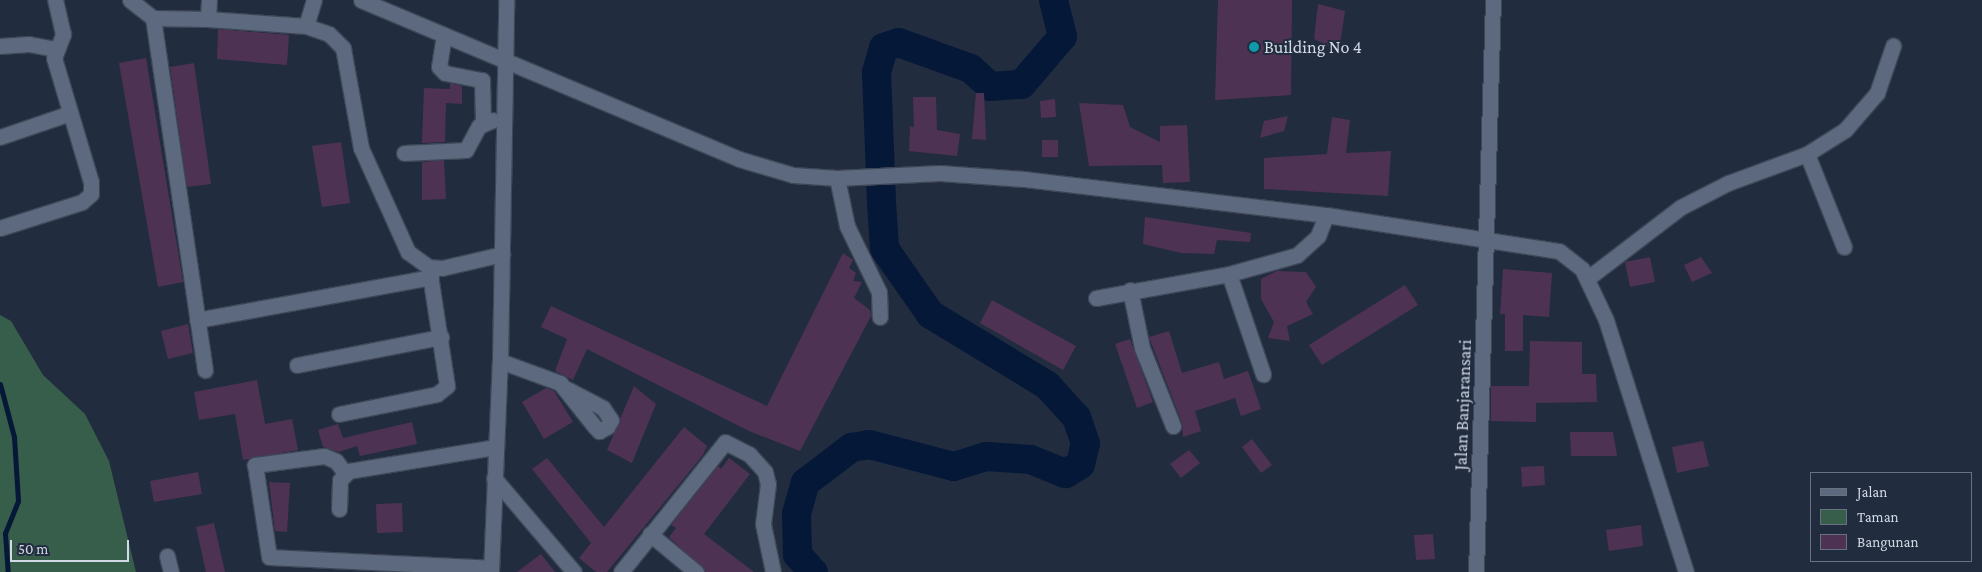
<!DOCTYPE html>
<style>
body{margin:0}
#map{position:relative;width:1982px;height:572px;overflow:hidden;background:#212c3f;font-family:"Crimson Pro",serif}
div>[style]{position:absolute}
.green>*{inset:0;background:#365e4a}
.stream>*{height:5px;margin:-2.5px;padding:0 2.5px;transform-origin:2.5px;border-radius:2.5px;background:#051838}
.river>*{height:29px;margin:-14.5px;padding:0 14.5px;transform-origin:14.5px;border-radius:14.5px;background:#051838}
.building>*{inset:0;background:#4e3254}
.roads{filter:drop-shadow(1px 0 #3e4757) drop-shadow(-1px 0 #3e4757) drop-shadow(0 1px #3e4757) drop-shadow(0 -1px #3e4757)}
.minor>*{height:15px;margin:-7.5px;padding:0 7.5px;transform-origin:7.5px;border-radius:7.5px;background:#5c697e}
.dots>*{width:14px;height:14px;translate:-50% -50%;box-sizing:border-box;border:2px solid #212c3f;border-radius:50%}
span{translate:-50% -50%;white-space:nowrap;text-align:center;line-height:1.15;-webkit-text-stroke:4px #212c3f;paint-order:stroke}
.poi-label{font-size:18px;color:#d2d9e5}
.left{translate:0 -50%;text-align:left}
.street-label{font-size:18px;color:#d2d9e5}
.legend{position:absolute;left:1810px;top:472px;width:162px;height:90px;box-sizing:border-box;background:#212c3f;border:1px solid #687181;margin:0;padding:6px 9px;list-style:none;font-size:15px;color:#d2d9e5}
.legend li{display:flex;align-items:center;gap:10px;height:25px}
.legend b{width:25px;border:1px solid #687181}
.scale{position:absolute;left:10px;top:540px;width:119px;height:22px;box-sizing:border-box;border:2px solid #d2d9e5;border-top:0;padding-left:6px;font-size:15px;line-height:18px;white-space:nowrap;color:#d2d9e5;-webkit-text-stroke:4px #212c3f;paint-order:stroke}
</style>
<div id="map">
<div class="green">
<div style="clip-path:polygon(0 315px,11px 321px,43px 375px,85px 414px,109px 461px,136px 572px,0 572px)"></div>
</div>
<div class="stream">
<div style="left:0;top:384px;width:55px;rotate:75.2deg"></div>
<div style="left:14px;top:437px;width:64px;rotate:86.4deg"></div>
<div style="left:18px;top:501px;width:35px;rotate:112deg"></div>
<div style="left:5px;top:533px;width:39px;rotate:86deg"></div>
</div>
<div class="river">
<div style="left:813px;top:572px;width:24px;rotate:-132deg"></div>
<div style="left:797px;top:554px;width:41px;rotate:-91.4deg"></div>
<div style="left:796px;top:513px;width:32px;rotate:-74deg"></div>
<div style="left:805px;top:482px;width:58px;rotate:-37.3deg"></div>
<div style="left:851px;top:447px;width:18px;rotate:-9deg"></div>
<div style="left:869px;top:444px;width:87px;rotate:14.7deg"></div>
<div style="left:953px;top:466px;width:34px;rotate:-17deg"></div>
<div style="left:986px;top:456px;width:44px;rotate:3.9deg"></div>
<div style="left:1030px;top:459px;width:38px;rotate:22deg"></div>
<div style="left:1065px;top:473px;width:17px;rotate:-31deg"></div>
<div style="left:1080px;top:464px;width:22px;rotate:-77deg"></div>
<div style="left:1085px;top:443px;width:28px;rotate:-109deg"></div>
<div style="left:1076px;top:417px;width:43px;rotate:-132.2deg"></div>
<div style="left:1047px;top:385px;width:137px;rotate:-148.7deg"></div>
<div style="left:930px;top:314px;width:80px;rotate:-124.9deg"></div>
<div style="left:884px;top:248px;width:47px;rotate:-93.7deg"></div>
<div style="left:881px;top:201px;width:129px;rotate:-92.2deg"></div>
<div style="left:876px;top:72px;width:26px;rotate:-74deg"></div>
<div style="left:883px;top:47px;width:16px;rotate:-18deg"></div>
<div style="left:898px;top:42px;width:77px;rotate:19.9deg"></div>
<div style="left:970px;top:68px;width:27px;rotate:42deg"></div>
<div style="left:990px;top:86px;width:31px;rotate:-4deg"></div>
<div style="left:1021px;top:84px;width:63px;rotate:-49.5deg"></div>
<div style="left:1062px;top:36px;width:37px;rotate:-104deg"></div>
</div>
<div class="building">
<div style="clip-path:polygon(1218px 0,1292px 0,1291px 95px,1215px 100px)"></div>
<div style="clip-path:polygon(1318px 4px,1345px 11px,1339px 51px,1314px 39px)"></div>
<div style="clip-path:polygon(218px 29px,289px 35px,287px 65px,217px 59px)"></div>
<div style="clip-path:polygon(146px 58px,183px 282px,158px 287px,119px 63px)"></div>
<div style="clip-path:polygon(194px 63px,211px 184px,187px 187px,170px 67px)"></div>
<div style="clip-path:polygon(450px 83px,462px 86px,462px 104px,446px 103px,445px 142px,422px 143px,424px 88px,450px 89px)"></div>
<div style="clip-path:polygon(976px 93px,984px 93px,986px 140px,972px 139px)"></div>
<div style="clip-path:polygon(913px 97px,936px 97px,937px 130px,960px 134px,957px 156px,909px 151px,910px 126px,914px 127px)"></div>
<div style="clip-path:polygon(1055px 99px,1056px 117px,1041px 118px,1040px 101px)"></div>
<div style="clip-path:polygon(1079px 103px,1123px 105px,1130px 127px,1160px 142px,1160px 126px,1187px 125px,1190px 182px,1163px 183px,1162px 165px,1089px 166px)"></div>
<div style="clip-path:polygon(1288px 116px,1284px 131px,1260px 138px,1264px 121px)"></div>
<div style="clip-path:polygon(1332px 117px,1350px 120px,1346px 153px,1391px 151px,1388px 196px,1264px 189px,1264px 158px,1327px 154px)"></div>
<div style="clip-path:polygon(1042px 140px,1058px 140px,1058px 157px,1042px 157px)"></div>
<div style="clip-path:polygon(341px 142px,350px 203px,322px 207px,312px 146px)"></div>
<div style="clip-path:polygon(444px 160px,446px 199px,422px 200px,422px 162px)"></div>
<div style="clip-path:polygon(1145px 217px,1251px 233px,1250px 242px,1217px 240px,1214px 254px,1181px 253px,1143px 244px)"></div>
<div style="clip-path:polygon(843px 253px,853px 260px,849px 268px,856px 273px,853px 281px,862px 282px,854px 298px,870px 310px,871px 316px,800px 451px,749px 431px,587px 349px,573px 380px,555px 371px,567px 339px,541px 327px,551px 306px,767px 406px)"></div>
<div style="clip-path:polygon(1650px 257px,1655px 282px,1630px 287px,1625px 262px)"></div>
<div style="clip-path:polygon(1701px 257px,1712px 273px,1692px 282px,1684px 265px)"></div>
<div style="clip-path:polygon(1503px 269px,1552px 273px,1549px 317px,1523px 315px,1523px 351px,1505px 351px,1505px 314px,1500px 314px)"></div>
<div style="clip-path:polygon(1277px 271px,1306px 272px,1316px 287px,1306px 302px,1313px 314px,1287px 326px,1290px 341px,1268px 338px,1274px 322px,1261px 299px,1261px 279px)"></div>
<div style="clip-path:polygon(1405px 285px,1418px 305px,1322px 365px,1309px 345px)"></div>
<div style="clip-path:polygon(992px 300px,1076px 346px,1063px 370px,980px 323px)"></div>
<div style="clip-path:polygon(188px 324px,193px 353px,168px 359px,161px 331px)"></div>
<div style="clip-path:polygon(1169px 331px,1182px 373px,1219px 362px,1224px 379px,1248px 371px,1261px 409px,1241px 416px,1235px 398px,1195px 411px,1201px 431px,1183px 437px,1182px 423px,1149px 337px)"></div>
<div style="clip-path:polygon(1130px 339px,1153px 402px,1137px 408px,1115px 344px)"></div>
<div style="clip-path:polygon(1530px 341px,1582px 342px,1582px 374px,1596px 374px,1597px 402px,1536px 403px,1536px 422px,1491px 421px,1491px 386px,1529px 386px)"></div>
<div style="clip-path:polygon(257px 380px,265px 424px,292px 419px,298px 450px,243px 460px,235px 414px,199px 420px,194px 392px)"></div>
<div style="clip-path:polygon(634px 386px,656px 404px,632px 463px,607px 450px)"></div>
<div style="clip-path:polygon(546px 388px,554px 391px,573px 422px,544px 439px,522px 402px)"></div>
<div style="clip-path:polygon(412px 422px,417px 444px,360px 456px,357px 446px,339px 452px,323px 447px,318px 430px,338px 424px,343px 438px)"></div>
<div style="clip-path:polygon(684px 427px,707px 446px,703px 455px,607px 572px,596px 572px,579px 558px,591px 543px,532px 469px,547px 458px,604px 527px)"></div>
<div style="clip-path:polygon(1570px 432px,1613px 432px,1617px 456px,1571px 456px)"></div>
<div style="clip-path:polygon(1252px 439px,1272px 465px,1261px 473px,1242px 447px)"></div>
<div style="clip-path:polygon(1703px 441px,1709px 466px,1677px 473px,1672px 447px)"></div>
<div style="clip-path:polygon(1189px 450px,1200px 463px,1181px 478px,1170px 464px)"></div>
<div style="clip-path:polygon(729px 458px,750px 474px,704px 534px,754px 572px,706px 572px,669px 537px,676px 528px,671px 525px,718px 466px,721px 469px)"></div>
<div style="clip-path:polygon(1544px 466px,1545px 485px,1522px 487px,1521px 467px)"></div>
<div style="clip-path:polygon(198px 472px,202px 494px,154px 502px,150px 481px)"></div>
<div style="clip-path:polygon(269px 482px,290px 483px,287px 532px,275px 531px)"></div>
<div style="clip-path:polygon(402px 503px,403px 532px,377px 533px,376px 504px)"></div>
<div style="clip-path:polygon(214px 523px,225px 572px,206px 572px,196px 527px)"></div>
<div style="clip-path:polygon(1641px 525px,1643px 546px,1609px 551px,1606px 530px)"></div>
<div style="clip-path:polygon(1433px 534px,1435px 559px,1416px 560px,1414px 535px)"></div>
<div style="clip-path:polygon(541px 554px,555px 572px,517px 572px)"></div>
</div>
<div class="roads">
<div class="minor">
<div style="left:130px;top:0;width:29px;rotate:38deg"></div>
<div style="left:153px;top:18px;width:55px;rotate:1deg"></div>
<div style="left:209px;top:0;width:19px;rotate:93deg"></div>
<div style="left:208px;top:19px;width:98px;rotate:4.1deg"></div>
<div style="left:306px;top:26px;width:27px;rotate:-73deg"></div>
<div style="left:361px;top:0;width:410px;rotate:22.8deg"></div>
<div style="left:739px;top:159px;width:56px;rotate:16.5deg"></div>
<div style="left:793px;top:175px;width:44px;rotate:3.9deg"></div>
<div style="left:837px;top:178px;width:103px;rotate:-2.8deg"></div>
<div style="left:940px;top:173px;width:84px;rotate:4.1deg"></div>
<div style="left:1024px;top:179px;width:304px;rotate:6.8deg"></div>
<div style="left:1326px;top:215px;width:236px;rotate:8.8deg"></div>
<div style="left:1559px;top:251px;width:29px;rotate:38deg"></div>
<div style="left:1582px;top:269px;width:56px;rotate:64.8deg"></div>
<div style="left:1606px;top:320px;width:264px;rotate:72.4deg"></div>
<div style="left:153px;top:18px;width:356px;rotate:81.6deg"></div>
<div style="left:306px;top:26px;width:24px;rotate:19deg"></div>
<div style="left:329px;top:34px;width:20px;rotate:45deg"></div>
<div style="left:343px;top:48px;width:102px;rotate:79.8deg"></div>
<div style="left:361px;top:148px;width:114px;rotate:65.7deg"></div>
<div style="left:408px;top:252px;width:26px;rotate:36deg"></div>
<div style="left:429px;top:267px;width:13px;rotate:4deg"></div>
<div style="left:442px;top:268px;width:62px;rotate:-13.1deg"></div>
<div style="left:444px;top:35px;width:32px;rotate:99deg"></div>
<div style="left:439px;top:67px;width:8px;rotate:45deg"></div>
<div style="left:445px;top:73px;width:38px;rotate:11deg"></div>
<div style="left:482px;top:80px;width:42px;rotate:88.6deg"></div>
<div style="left:0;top:46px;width:29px;rotate:-4deg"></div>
<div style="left:29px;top:44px;width:26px;rotate:11deg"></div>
<div style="left:0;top:137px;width:74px;rotate:-18.9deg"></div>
<div style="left:404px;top:153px;width:62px;rotate:-2.8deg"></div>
<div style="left:466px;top:150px;width:27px;rotate:-62deg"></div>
<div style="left:479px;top:126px;width:15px;rotate:-23deg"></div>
<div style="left:1807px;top:154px;width:100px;rotate:68.3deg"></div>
<div style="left:837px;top:178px;width:49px;rotate:78.2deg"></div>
<div style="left:847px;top:226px;width:73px;rotate:64.1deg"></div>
<div style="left:879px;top:292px;width:25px;rotate:88deg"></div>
<div style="left:0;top:228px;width:86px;rotate:-17.6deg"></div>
<div style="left:82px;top:202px;width:12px;rotate:-42deg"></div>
<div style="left:91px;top:194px;width:12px;rotate:-90deg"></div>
<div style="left:91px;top:182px;width:129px;rotate:-106.6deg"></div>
<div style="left:54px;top:58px;width:26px;rotate:-69deg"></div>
<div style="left:63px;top:34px;width:35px;rotate:-103deg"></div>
<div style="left:1229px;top:274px;width:106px;rotate:71.2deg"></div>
<div style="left:1588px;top:278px;width:117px;rotate:-37.4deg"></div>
<div style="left:1681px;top:207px;width:53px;rotate:-27.1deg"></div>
<div style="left:1728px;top:183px;width:84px;rotate:-20.2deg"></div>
<div style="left:1807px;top:154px;width:45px;rotate:-32.3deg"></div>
<div style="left:1845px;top:130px;width:49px;rotate:-49.1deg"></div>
<div style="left:1877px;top:93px;width:50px;rotate:-71.2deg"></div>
<div style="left:1130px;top:290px;width:59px;rotate:78.3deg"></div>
<div style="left:1142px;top:348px;width:84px;rotate:68.3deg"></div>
<div style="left:1096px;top:298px;width:135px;rotate:-10.2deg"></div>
<div style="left:1229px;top:274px;width:71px;rotate:-15.6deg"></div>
<div style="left:1297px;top:255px;width:28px;rotate:-42deg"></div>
<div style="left:1318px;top:236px;width:22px;rotate:-69deg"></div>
<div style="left:197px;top:320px;width:238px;rotate:-10.4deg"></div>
<div style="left:500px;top:361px;width:64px;rotate:20.1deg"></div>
<div style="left:560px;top:383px;width:56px;rotate:51.5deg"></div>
<div style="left:595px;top:427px;width:6px;rotate:45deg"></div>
<div style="left:599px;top:431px;width:9px;rotate:-27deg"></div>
<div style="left:607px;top:427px;width:8px;rotate:-60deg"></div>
<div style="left:611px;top:420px;width:14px;rotate:-124deg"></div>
<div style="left:603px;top:408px;width:41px;rotate:-152.2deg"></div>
<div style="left:297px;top:365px;width:147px;rotate:-11deg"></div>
<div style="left:339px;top:414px;width:100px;rotate:-11.5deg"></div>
<div style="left:437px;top:394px;width:13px;rotate:-39deg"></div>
<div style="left:447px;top:386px;width:119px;rotate:-98.7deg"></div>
<div style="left:345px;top:473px;width:15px;rotate:-127deg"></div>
<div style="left:336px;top:461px;width:13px;rotate:-157deg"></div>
<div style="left:324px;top:456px;width:70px;rotate:172.6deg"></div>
<div style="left:255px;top:465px;width:93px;rotate:81.3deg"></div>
<div style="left:269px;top:557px;width:222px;rotate:2.8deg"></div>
<div style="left:494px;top:478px;width:123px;rotate:49.6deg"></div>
<div style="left:339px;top:509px;width:29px;rotate:-88deg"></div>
<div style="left:340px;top:480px;width:13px;rotate:-45deg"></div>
<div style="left:349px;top:471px;width:148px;rotate:-9.3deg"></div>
<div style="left:650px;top:534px;width:60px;rotate:39.6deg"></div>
<div style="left:167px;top:556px;width:16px;rotate:76deg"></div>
<div style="left:491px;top:572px;width:211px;rotate:-87.6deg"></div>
<div style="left:500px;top:361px;width:361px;rotate:-89deg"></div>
<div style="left:621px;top:572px;width:166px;rotate:-51.3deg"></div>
<div style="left:725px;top:442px;width:27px;rotate:27deg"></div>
<div style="left:749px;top:454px;width:24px;rotate:48deg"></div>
<div style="left:765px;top:472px;width:12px;rotate:76deg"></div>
<div style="left:768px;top:484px;width:40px;rotate:97.1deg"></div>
<div style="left:763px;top:524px;width:49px;rotate:78.2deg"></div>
<div style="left:1476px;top:572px;width:572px;rotate:-88.3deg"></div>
</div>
</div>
<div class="dots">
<div style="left:1254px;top:47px;background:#0f9aa8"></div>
</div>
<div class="poi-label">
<span class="left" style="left:1264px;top:47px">Building No 4</span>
</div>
<div class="street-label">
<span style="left:1463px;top:405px;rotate:-88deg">Jalan Banjaransari</span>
</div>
<ul class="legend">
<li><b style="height:6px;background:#5c697e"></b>Jalan</li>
<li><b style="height:14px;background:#365e4a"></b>Taman</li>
<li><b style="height:14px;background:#4e3254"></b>Bangunan</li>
</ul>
<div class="scale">50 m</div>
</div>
